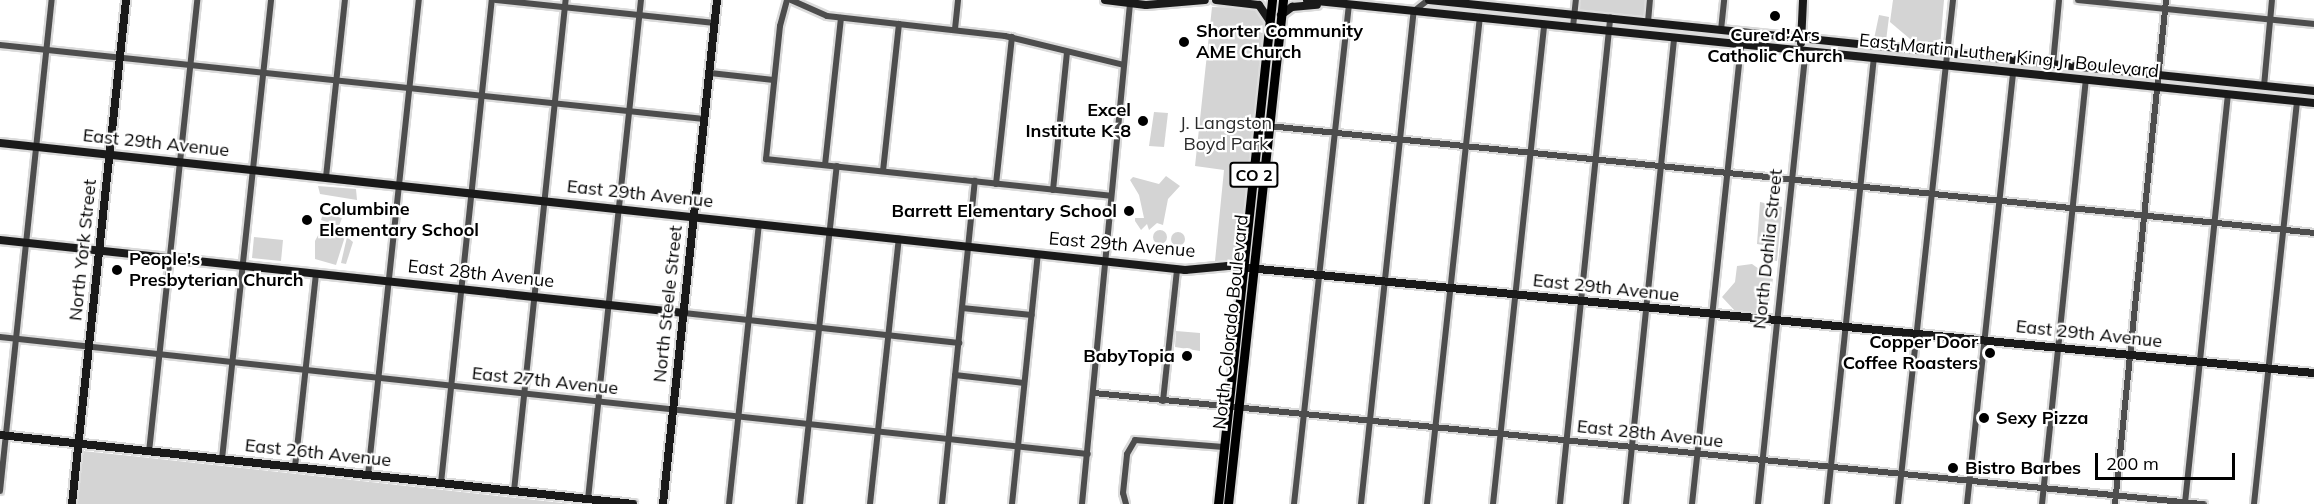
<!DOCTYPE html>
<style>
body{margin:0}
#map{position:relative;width:2314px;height:504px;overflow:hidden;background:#fff;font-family:Mulish,sans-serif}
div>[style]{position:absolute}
.green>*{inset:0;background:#d4d4d4}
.round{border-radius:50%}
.roads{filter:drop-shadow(2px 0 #dbdbdb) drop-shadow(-2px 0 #dbdbdb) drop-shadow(0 2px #dbdbdb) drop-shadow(0 -2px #dbdbdb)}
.street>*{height:6px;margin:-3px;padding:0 3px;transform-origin:3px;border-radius:3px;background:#4d4d4d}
.secondary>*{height:8px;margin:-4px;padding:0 4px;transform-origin:4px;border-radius:4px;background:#1a1a1a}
.primary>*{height:9px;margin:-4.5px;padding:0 4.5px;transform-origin:4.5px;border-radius:4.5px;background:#000}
.dots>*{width:16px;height:16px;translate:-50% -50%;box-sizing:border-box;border:3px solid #fff;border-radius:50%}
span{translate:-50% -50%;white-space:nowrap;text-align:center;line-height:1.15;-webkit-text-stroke:4.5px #fff;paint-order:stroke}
.shield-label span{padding:2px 4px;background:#fff;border:2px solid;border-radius:4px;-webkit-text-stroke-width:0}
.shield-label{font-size:16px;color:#000;font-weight:700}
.poi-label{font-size:18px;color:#000;font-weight:700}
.left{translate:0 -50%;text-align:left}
.right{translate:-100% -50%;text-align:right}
.street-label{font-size:18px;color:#000}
.park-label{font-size:18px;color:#2b2b2b}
.scale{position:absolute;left:2095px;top:453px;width:140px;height:27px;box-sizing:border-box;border:3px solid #000;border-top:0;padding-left:8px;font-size:18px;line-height:21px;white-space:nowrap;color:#000;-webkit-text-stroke:4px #fff;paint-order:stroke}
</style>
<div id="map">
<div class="green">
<div style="clip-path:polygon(1580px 0,1646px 0,1645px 17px,1579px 10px)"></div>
<div style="clip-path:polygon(1893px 0,1944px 0,1940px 47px,1916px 44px,1890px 22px)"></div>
<div style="clip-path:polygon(1212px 7px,1258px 8px,1265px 21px,1238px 262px,1215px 261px,1224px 170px,1195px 166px)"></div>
<div style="clip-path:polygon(1879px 15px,1889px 17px,1886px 41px,1874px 39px)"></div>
<div style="clip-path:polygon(1154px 112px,1168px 113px,1164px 147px,1149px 146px)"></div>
<div style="clip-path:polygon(1166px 176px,1180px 186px,1168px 199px,1163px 225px,1157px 223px,1149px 230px,1147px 224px,1141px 230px,1135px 221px,1135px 218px,1144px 218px,1139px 195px,1130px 180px,1133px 177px,1159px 184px)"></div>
<div style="clip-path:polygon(318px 186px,356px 189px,357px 200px,320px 194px)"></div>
<div style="clip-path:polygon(1760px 202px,1782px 207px,1777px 261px,1765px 260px,1763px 245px,1757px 244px)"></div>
<div style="clip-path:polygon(323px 213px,342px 218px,339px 226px,321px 220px)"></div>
<div style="clip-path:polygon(324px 224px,347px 230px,336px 265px,315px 259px,315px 241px)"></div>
<div class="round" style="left:1153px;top:230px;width:14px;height:14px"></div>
<div class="round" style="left:1171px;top:232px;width:14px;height:14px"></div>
<div style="clip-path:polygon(254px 237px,283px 240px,281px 261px,252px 258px)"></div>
<div style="clip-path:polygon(347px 237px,353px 242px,346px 264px,341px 263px)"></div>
<div style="clip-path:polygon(1752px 264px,1773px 279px,1767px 315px,1736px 312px,1722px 297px,1735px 282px,1737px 266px)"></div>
<div style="clip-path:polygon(1176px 331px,1200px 333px,1200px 351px,1175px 347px)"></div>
<div style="clip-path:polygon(83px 451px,141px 457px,572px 504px,77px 504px)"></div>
</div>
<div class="roads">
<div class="street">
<div style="left:496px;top:0;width:220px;rotate:6deg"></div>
<div style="left:787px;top:0;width:27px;rotate:105deg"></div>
<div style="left:780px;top:26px;width:134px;rotate:96deg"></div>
<div style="left:766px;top:159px;width:346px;rotate:6.1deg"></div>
<div style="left:791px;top:0;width:39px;rotate:24deg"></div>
<div style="left:827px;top:16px;width:179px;rotate:6.4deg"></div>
<div style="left:1005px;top:36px;width:122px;rotate:13.7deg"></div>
<div style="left:2078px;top:0;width:237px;rotate:5.8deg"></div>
<div style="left:1648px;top:22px;width:22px;rotate:-85deg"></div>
<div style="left:1573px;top:27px;width:27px;rotate:-84deg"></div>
<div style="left:955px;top:29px;width:29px;rotate:-84deg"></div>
<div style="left:1721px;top:30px;width:30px;rotate:-84deg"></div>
<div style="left:0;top:45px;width:708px;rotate:6deg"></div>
<div style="left:2053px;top:64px;width:64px;rotate:-84.6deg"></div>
<div style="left:710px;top:73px;width:64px;rotate:6.2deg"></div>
<div style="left:2264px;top:86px;width:86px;rotate:-84.7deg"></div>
<div style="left:1259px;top:125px;width:1061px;rotate:5.84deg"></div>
<div style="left:825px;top:165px;width:148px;rotate:-83.8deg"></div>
<div style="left:883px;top:171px;width:148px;rotate:-83.8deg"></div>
<div style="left:326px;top:177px;width:178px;rotate:-83.9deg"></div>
<div style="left:996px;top:184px;width:148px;rotate:-83.8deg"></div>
<div style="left:1053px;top:190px;width:138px;rotate:-84.2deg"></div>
<div style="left:962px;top:308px;width:70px;rotate:5.7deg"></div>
<div style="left:684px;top:313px;width:277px;rotate:6.2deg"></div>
<div style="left:0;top:337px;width:1094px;rotate:6.14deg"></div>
<div style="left:955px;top:375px;width:69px;rotate:6.6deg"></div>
<div style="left:1094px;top:393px;width:1115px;rotate:5.72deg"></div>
<div style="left:1163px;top:401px;width:133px;rotate:-83.9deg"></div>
<div style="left:149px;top:452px;width:455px;rotate:-83.9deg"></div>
<div style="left:222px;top:459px;width:462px;rotate:-83.9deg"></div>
<div style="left:295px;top:467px;width:194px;rotate:-83.8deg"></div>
<div style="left:368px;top:475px;width:478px;rotate:-83.9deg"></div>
<div style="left:441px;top:483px;width:486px;rotate:-84deg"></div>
<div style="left:0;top:491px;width:494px;rotate:-84deg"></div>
<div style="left:514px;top:491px;width:494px;rotate:-84deg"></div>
<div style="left:588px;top:499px;width:502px;rotate:-83.94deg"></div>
<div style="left:2185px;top:503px;width:411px;rotate:-84deg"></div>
<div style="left:729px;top:504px;width:282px;rotate:-83.9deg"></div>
<div style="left:800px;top:504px;width:340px;rotate:-83.8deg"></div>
<div style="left:870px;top:504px;width:267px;rotate:-83.8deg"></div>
<div style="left:942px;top:504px;width:325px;rotate:-84.2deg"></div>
<div style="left:1012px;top:504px;width:251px;rotate:-84.1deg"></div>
<div style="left:1082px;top:504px;width:502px;rotate:-84.52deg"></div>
<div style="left:1126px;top:504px;width:11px;rotate:-105deg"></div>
<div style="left:1123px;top:493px;width:39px;rotate:-84deg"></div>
<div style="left:1127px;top:454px;width:16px;rotate:-60deg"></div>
<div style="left:1135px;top:440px;width:89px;rotate:4.5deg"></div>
<div style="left:1294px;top:504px;width:503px;rotate:-83.72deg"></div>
<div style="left:1361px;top:504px;width:496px;rotate:-83.9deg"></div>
<div style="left:1414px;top:11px;width:18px;rotate:-38deg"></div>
<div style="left:1427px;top:504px;width:490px;rotate:-83.8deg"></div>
<div style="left:1493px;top:504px;width:483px;rotate:-83.9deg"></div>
<div style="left:1560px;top:504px;width:489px;rotate:-84.1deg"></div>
<div style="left:1626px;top:504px;width:469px;rotate:-84.1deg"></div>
<div style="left:1692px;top:504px;width:463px;rotate:-83.9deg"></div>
<div style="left:1758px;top:504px;width:456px;rotate:-84deg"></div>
<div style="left:1827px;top:504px;width:447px;rotate:-84deg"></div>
<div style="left:1898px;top:504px;width:507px;rotate:-83.77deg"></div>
<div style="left:1967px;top:504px;width:433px;rotate:-83.9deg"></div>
<div style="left:2042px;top:504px;width:426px;rotate:-84.1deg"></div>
<div style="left:2115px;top:504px;width:507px;rotate:-84.22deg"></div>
<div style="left:2254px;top:504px;width:404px;rotate:-83.9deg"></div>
</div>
<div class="secondary">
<div style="left:1105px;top:0;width:41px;rotate:7deg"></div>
<div style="left:1146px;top:5px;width:59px;rotate:-4.8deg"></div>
<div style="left:1216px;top:0;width:43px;rotate:6.6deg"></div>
<div style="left:1259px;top:5px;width:18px;rotate:56deg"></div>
<div style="left:1307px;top:0;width:1012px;rotate:5.84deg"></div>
<div style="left:1429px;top:0;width:890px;rotate:5.87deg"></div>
<div style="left:1281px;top:15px;width:14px;rotate:-36deg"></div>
<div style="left:1292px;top:7px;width:25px;rotate:-5deg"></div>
<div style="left:1801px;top:43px;width:43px;rotate:-87.3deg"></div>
<div style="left:0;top:143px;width:1192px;rotate:6.12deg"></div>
<div style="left:1185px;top:270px;width:43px;rotate:-5.3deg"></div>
<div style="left:1228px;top:266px;width:1091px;rotate:5.63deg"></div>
<div style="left:0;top:240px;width:688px;rotate:6.09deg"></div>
<div style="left:0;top:435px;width:637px;rotate:6.22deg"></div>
<div style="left:72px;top:504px;width:507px;rotate:-83.88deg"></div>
<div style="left:663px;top:504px;width:507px;rotate:-83.88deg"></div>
</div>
<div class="primary">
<div style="left:1218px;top:504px;width:507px;rotate:-83.88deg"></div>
<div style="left:1228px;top:504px;width:507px;rotate:-83.77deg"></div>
</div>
</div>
<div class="dots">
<div style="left:1775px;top:16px;background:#000"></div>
<div style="left:1184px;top:42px;background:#000"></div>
<div style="left:1143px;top:121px;background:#000"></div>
<div style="left:1129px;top:211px;background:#000"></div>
<div style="left:307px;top:220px;background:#000"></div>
<div style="left:117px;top:270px;background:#000"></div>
<div style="left:1990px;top:353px;background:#000"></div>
<div style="left:1187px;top:356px;background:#000"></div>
<div style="left:1984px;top:418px;background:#000"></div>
<div style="left:1953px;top:468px;background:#000"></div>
</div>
<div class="shield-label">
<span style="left:1254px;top:175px">CO 2</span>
</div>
<div class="poi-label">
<span class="left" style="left:1196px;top:42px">Shorter Community<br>AME Church</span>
<span style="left:1775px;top:46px">Cure d'Ars<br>Catholic Church</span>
<span class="right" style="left:1131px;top:121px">Excel<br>Institute K-8</span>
<span class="left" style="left:319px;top:220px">Columbine<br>Elementary School</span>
<span class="right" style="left:1117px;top:211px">Barrett Elementary School</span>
<span class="left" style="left:129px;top:270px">People's<br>Presbyterian Church</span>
<span class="right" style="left:1978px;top:353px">Copper Door<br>Coffee Roasters</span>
<span class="right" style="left:1175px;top:356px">BabyTopia</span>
<span class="left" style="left:1996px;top:418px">Sexy Pizza</span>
<span class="left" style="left:1965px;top:468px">Bistro Barbes</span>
</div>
<div class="street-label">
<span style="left:2009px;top:56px;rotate:6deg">East Martin Luther King Jr Boulevard</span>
<span style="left:156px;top:143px;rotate:6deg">East 29th Avenue</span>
<span style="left:640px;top:194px;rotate:6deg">East 29th Avenue</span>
<span style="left:1122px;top:245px;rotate:5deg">East 29th Avenue</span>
<span style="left:1768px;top:249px;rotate:-84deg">North Dahlia Street</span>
<span style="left:83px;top:250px;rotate:-84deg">North York Street</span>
<span style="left:481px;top:274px;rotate:6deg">East 28th Avenue</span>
<span style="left:1606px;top:288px;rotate:6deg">East 29th Avenue</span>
<span style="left:668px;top:304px;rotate:-84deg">North Steele Street</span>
<span style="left:1231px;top:322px;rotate:-84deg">North Colorado Boulevard</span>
<span style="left:2089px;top:334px;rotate:6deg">East 29th Avenue</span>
<span style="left:545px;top:381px;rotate:6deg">East 27th Avenue</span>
<span style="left:1650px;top:434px;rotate:6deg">East 28th Avenue</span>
<span style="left:318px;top:453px;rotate:6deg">East 26th Avenue</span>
</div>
<div class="park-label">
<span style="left:1226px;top:134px">J. Langston<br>Boyd Park</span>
</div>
<div class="scale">200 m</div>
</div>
